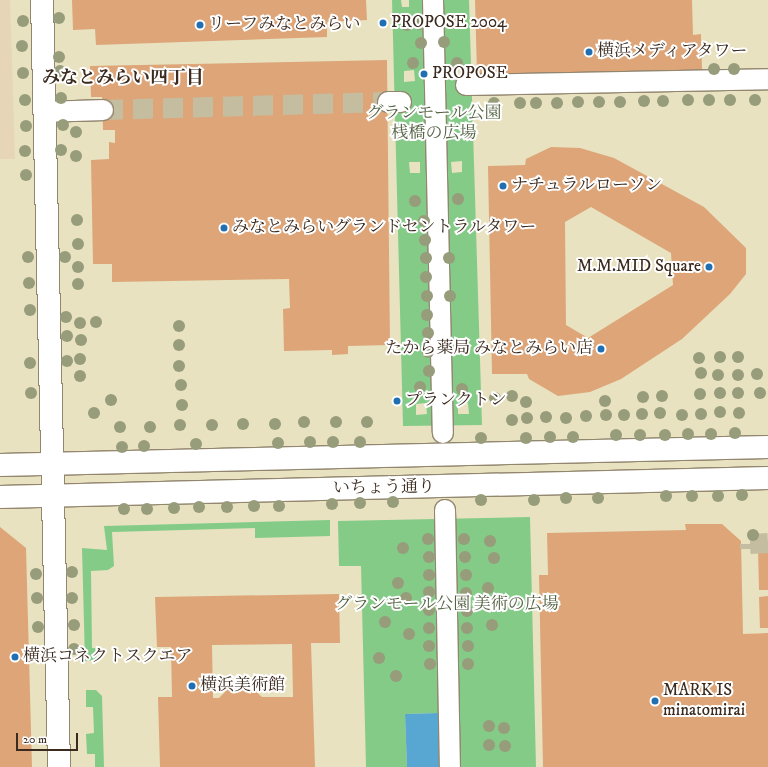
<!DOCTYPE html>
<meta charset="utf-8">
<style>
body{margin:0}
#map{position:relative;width:768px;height:767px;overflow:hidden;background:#e8e2c0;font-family:"IM FELL DW Pica","Noto Serif JP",serif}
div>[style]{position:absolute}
.built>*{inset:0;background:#e6d6b7}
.green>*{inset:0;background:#83cb87}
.water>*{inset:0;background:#57a7d2}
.building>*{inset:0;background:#dda578}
.street-tunnel>*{height:20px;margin-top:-10px;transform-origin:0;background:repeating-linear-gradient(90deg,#c5bda0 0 20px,transparent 0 30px)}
.roads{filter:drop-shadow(1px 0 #92866f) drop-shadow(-1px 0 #92866f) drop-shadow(0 1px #92866f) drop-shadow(0 -1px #92866f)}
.street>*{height:20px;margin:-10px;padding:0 10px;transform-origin:10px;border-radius:10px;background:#fff}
.secondary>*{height:22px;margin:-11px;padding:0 11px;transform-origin:11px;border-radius:11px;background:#fff}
.trees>*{width:12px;height:12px;margin:-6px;border-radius:50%;background:#979c7b}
.dots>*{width:11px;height:11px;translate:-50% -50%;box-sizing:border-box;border:2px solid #fff;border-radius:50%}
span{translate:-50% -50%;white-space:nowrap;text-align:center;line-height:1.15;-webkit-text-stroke:4px #fff;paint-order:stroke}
.poi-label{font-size:17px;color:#3b2a1e}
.left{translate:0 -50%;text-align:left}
.right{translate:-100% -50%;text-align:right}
.park-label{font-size:17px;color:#546243}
.street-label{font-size:17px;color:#3b2a1e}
.neighbourhood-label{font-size:18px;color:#3b2a1e;font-weight:700}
.scale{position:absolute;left:16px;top:733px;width:62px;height:18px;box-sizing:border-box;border:2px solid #3b2a1e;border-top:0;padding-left:5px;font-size:12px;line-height:14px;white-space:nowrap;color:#3b2a1e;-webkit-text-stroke:3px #fff;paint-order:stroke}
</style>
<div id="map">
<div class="built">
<div style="clip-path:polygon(0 0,10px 0,15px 159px,0 159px)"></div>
</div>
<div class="green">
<div style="clip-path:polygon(evenodd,392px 0,401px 0,402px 7px,409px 7px,409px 0,469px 0,482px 425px,403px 426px,392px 0,460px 69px,460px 80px,450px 80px,449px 70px,460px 69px,392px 0,414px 70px,415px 81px,404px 82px,404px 71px,414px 70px,392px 0,462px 161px,462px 172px,452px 173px,451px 162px,462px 161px,392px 0,409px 162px,420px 162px,420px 173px,410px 173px,409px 162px,392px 0,426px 403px,427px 414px,416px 415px,416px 404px,426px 403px,392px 0,468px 403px,469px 414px,458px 414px,458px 404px,468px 403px)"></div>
<div style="clip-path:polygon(530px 517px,536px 767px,439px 767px,438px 713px,405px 714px,407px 767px,366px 767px,361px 566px,339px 566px,338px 521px)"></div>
<div style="clip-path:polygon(330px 520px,330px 536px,255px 538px,255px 528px,112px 532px,114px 566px,108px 570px,91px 571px,92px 648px,101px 648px,102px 654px,97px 660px,85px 661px,82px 548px,107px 550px,104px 526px)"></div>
<div style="clip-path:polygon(86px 690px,96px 690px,102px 696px,104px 767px,95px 767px,95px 754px,87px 754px,86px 734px,94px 733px,93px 707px,86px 707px)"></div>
</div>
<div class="water">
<div style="clip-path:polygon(438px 713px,439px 767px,407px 767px,405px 714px)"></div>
</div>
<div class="building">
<div style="clip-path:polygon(72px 0,366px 0,367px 20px,327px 22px,327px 37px,96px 45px,95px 29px,73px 30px)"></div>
<div style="clip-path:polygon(475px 0,692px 0,693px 35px,701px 34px,702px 70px,477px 74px)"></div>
<div style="clip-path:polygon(387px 60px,390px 345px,348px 346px,348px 354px,332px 355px,332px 350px,284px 351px,283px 309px,290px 308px,289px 279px,112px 282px,112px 264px,93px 264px,91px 160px,109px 159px,109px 142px,115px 143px,115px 130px,103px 130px,102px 97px,91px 97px,90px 66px)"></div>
<div style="clip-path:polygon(evenodd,551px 147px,580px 148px,614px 158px,704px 207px,746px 248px,746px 274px,730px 294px,682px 339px,621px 379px,590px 392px,558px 396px,529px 379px,527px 374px,492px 374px,488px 166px,525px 165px,526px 159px,551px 147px,591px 207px,671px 253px,673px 285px,588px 338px,566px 325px,565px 222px,591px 207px)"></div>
<div style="clip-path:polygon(685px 524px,722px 524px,741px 541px,743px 634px,768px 633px,768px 767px,543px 767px,539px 575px,548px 575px,547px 533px,686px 530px)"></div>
<div style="clip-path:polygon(0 527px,26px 548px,32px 767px,0 767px)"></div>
<div style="clip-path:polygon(758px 549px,768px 549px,768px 590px,759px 590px)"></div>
<div style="clip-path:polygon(evenodd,339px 594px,340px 643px,311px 643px,315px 767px,160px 767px,158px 697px,172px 697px,171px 647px,157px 647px,155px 597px,339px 594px,292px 644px,293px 697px,262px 697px,240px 677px,219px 698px,213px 698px,212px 645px,292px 644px)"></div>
<div style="clip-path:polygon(768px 596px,768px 628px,760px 628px,759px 597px)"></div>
</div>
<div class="street-tunnel">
<div style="left:103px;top:110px;width:285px;rotate:-1.6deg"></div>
<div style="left:750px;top:549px;width:5px;rotate:-90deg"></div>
<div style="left:750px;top:544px;width:18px;rotate:-3deg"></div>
</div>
<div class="roads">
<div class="street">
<div style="left:433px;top:0;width:433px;rotate:88.7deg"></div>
<div style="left:466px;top:85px;width:302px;rotate:-1.1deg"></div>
<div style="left:388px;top:102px;width:13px"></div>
<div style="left:44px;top:112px;width:59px;rotate:-1.9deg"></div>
<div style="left:445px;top:510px;width:257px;rotate:88.9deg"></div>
</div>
<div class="secondary">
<div style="left:42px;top:0;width:767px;rotate:88.73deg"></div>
<div style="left:0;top:465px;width:768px;rotate:-1.34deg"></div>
<div style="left:0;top:497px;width:768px;rotate:-1.42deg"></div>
</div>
</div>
<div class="trees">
<div style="left:59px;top:18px"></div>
<div style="left:23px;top:21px"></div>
<div style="left:456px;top:23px"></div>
<div style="left:420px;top:24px"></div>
<div style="left:407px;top:25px"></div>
<div style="left:444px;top:42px"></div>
<div style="left:421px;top:43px"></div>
<div style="left:22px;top:46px"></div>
<div style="left:59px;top:57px"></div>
<div style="left:413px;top:63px"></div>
<div style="left:457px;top:63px"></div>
<div style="left:714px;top:69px"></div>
<div style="left:734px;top:69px"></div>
<div style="left:60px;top:71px"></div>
<div style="left:23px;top:73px"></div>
<div style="left:61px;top:98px"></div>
<div style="left:25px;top:100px"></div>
<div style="left:688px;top:100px"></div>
<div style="left:709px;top:100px"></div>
<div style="left:730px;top:100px"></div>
<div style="left:755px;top:100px"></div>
<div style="left:644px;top:101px"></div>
<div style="left:663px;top:101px"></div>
<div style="left:578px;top:102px"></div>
<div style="left:599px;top:102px"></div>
<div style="left:620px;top:102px"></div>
<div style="left:494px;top:103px"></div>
<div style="left:520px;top:103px"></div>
<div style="left:536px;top:103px"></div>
<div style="left:557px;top:103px"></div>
<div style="left:63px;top:125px"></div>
<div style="left:26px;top:126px"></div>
<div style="left:76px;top:132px"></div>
<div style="left:61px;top:150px"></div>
<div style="left:25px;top:151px"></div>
<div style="left:76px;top:156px"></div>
<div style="left:26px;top:175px"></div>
<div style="left:458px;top:199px"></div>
<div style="left:415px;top:201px"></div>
<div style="left:77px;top:220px"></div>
<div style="left:424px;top:221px"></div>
<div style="left:425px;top:240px"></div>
<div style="left:78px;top:244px"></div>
<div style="left:28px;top:257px"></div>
<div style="left:65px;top:257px"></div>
<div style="left:426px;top:258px"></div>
<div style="left:449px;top:258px"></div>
<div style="left:78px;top:267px"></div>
<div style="left:426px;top:277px"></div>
<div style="left:29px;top:283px"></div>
<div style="left:78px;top:284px"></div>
<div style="left:427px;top:296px"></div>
<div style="left:450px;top:296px"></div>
<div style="left:30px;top:310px"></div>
<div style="left:427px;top:315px"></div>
<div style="left:66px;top:317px"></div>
<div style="left:96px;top:322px"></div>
<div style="left:80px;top:323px"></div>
<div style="left:179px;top:326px"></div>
<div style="left:428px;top:333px"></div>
<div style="left:67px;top:336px"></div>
<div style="left:81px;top:340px"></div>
<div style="left:179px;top:345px"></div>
<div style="left:428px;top:352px"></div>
<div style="left:720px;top:357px"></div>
<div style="left:738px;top:357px"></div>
<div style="left:699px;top:358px"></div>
<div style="left:80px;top:359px"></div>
<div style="left:67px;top:361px"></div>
<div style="left:30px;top:363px"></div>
<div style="left:179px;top:366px"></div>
<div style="left:429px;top:371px"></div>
<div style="left:701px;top:373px"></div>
<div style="left:757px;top:374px"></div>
<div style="left:718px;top:375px"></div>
<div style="left:738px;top:375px"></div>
<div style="left:80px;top:376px"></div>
<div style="left:181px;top:385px"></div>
<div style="left:420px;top:387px"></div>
<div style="left:462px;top:389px"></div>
<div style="left:31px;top:393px"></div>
<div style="left:720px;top:393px"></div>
<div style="left:738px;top:393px"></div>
<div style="left:760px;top:393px"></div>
<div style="left:700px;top:394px"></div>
<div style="left:512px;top:396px"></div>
<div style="left:662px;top:396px"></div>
<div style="left:643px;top:397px"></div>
<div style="left:495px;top:398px"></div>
<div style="left:111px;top:400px"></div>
<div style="left:605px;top:401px"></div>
<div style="left:526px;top:402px"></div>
<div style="left:182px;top:405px"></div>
<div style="left:720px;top:412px"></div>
<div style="left:94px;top:413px"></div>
<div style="left:660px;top:413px"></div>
<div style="left:739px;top:413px"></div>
<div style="left:642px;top:414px"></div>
<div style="left:701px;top:414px"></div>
<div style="left:606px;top:415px"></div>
<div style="left:624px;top:415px"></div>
<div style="left:682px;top:415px"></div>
<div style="left:586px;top:416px"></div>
<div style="left:546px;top:417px"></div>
<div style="left:527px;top:418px"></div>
<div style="left:566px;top:418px"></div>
<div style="left:512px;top:420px"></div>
<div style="left:304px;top:422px"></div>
<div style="left:336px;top:422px"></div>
<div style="left:367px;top:422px"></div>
<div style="left:243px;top:424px"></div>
<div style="left:275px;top:424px"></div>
<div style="left:180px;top:425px"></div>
<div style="left:212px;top:425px"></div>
<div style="left:120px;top:427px"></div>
<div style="left:150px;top:427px"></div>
<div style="left:735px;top:433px"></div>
<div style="left:688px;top:434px"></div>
<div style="left:711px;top:434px"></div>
<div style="left:616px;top:435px"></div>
<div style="left:640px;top:435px"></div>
<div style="left:665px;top:435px"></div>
<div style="left:550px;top:437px"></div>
<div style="left:573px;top:437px"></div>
<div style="left:481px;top:438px"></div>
<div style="left:526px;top:438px"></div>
<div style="left:310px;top:442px"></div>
<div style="left:333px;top:442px"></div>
<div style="left:360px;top:442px"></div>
<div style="left:278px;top:443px"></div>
<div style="left:196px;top:444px"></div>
<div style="left:144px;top:446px"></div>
<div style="left:122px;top:447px"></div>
<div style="left:742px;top:495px"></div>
<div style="left:666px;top:496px"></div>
<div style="left:692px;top:496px"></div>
<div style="left:718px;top:496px"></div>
<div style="left:566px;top:498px"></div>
<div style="left:598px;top:498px"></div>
<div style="left:481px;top:500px"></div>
<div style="left:534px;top:500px"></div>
<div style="left:393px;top:502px"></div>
<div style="left:360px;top:503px"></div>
<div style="left:332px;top:504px"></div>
<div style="left:254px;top:506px"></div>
<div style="left:279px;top:506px"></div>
<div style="left:199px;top:507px"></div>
<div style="left:227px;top:507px"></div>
<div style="left:174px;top:508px"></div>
<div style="left:124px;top:509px"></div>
<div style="left:147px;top:509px"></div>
<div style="left:753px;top:535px"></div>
<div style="left:428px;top:539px"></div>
<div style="left:464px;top:539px"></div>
<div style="left:490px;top:541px"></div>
<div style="left:403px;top:548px"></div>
<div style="left:429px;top:557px"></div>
<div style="left:465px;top:557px"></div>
<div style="left:494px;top:558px"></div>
<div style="left:72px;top:572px"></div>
<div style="left:36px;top:574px"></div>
<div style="left:429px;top:575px"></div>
<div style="left:466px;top:575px"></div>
<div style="left:398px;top:583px"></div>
<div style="left:488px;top:588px"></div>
<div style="left:429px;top:592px"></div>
<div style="left:466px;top:593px"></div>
<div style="left:37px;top:598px"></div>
<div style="left:72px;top:598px"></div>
<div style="left:406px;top:598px"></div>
<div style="left:505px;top:602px"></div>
<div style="left:429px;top:610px"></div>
<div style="left:467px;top:611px"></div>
<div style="left:385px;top:622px"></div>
<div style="left:74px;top:625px"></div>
<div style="left:492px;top:625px"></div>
<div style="left:38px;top:627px"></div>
<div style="left:429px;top:628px"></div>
<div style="left:467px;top:628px"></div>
<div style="left:409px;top:634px"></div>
<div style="left:429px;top:646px"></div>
<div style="left:468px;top:646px"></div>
<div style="left:74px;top:649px"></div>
<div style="left:379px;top:658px"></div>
<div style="left:430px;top:664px"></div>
<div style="left:468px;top:664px"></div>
<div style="left:396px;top:676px"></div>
<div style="left:489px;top:726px"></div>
<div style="left:504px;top:728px"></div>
<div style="left:489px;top:745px"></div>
<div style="left:505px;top:746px"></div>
</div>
<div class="dots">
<div style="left:383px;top:23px;background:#1f6fb2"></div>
<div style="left:200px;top:25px;background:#1f6fb2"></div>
<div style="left:589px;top:52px;background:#1f6fb2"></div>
<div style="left:424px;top:74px;background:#1f6fb2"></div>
<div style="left:503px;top:186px;background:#1f6fb2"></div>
<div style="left:224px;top:228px;background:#1f6fb2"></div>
<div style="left:709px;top:267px;background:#1f6fb2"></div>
<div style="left:601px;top:349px;background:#1f6fb2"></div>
<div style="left:397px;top:401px;background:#1f6fb2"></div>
<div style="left:15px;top:657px;background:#1f6fb2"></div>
<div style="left:192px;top:686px;background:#1f6fb2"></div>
<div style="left:655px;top:701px;background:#1f6fb2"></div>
</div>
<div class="poi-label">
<span class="left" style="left:391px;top:23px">PROPOSE 2004</span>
<span class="left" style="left:208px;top:25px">リーフみなとみらい</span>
<span class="left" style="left:597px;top:52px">横浜メディアタワー</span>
<span class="left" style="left:432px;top:74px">PROPOSE</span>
<span class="left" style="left:511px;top:186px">ナチュラルローソン</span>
<span class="left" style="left:232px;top:228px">みなとみらいグランドセントラルタワー</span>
<span class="right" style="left:701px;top:267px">M.M.MID Square</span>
<span class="right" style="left:593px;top:349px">たから薬局 みなとみらい店</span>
<span class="left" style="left:405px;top:401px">プランクトン</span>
<span class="left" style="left:23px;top:657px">横浜コネクトスクエア</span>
<span class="left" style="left:200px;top:686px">横浜美術館</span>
<span class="left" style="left:663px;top:701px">MARK IS<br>minatomirai</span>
</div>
<div class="park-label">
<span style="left:434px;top:124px">グランモール公園<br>桟橋の広場</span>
<span style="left:447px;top:605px">グランモール公園 美術の広場</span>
</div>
<div class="street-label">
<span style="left:384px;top:488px;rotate:-1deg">いちょう通り</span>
</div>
<div class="neighbourhood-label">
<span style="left:123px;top:78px">みなとみらい四丁目</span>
</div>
<div class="scale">20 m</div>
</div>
